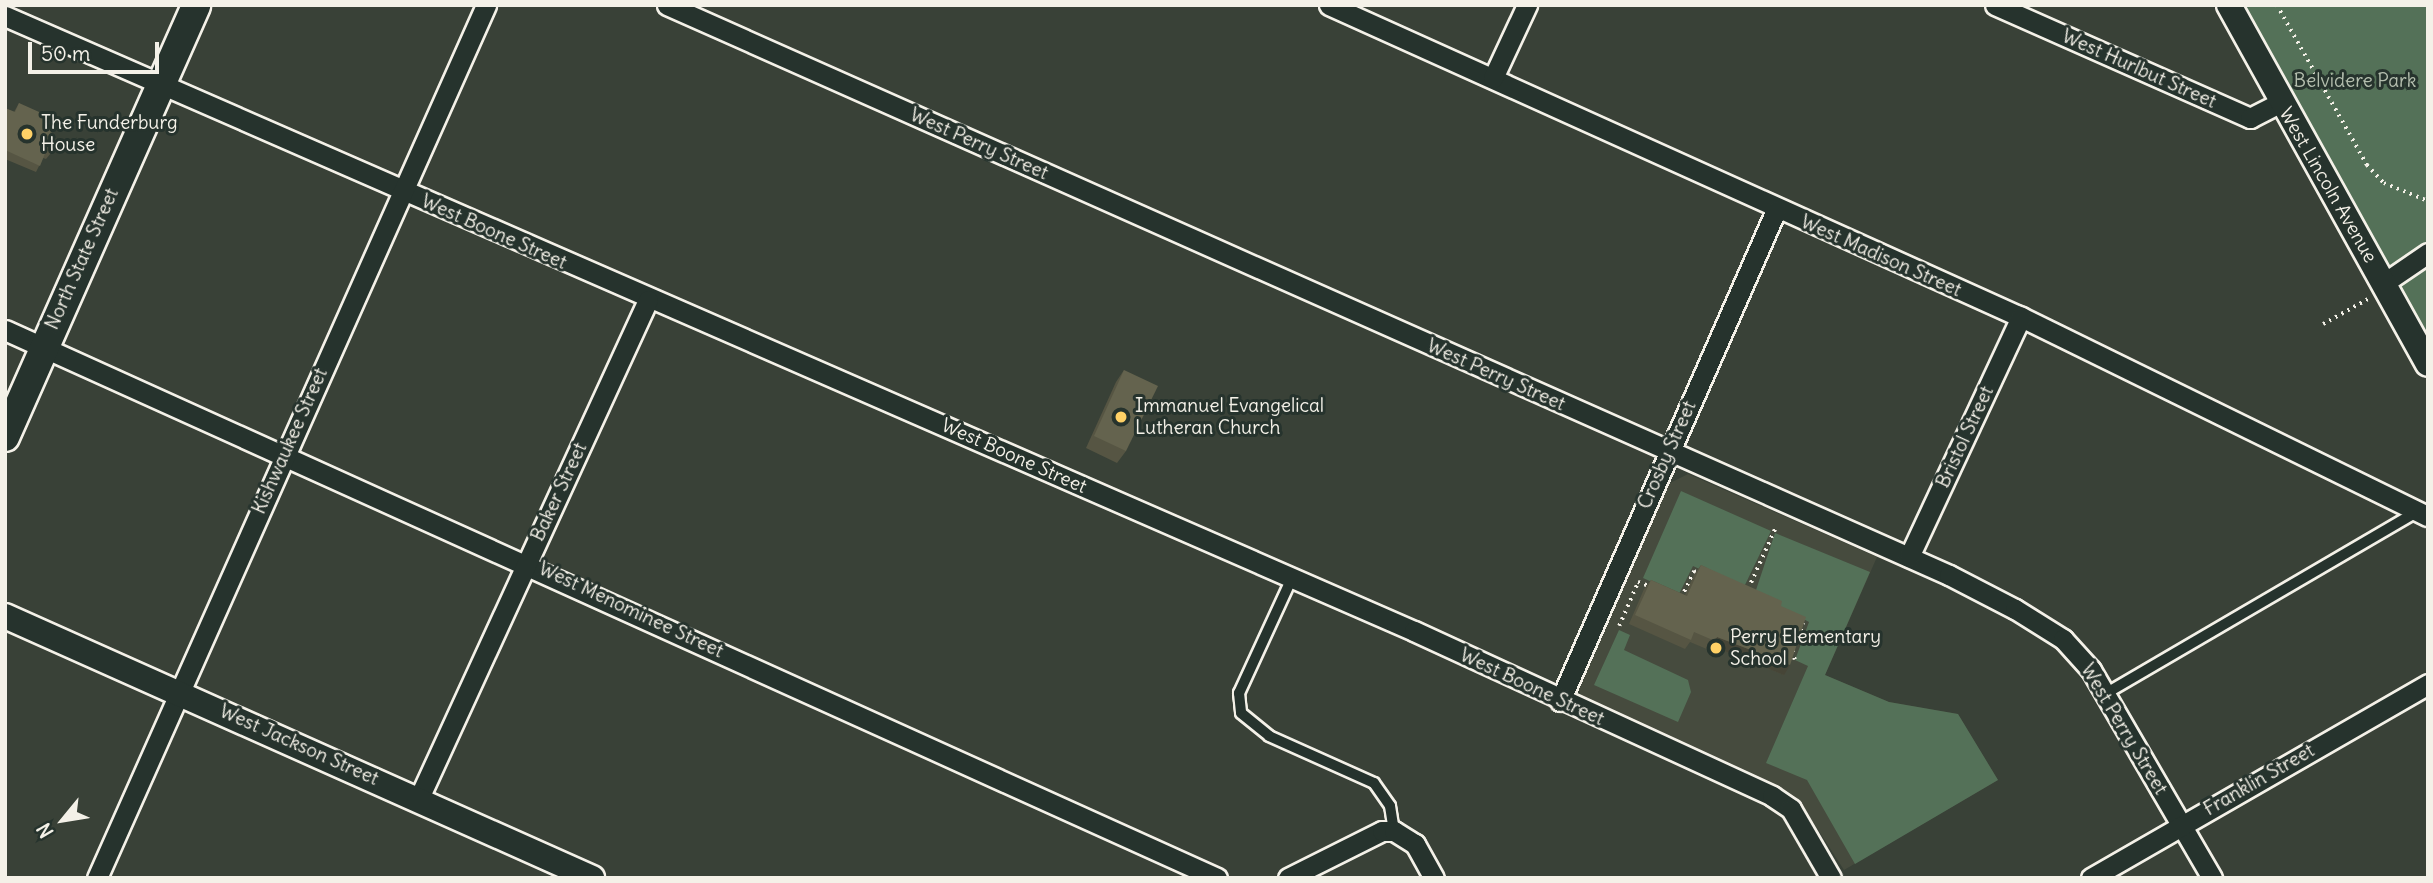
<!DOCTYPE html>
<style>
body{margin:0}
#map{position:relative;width:2433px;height:883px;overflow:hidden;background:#394137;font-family:Delius,sans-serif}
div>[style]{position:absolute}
.built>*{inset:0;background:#464b3e}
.green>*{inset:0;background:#547158}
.path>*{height:3.5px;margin-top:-1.75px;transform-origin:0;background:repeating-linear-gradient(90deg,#f4f1e8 0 2px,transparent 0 7px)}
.roads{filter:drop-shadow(2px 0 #f4f1e8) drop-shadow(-2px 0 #f4f1e8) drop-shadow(0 2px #f4f1e8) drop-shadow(0 -2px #f4f1e8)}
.service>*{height:10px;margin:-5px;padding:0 5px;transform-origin:5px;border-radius:5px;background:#26332d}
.minor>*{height:19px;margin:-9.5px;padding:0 9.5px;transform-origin:9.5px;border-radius:9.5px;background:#26332d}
.tertiary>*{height:24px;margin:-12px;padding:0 12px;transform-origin:12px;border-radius:12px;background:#26332d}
.secondary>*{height:28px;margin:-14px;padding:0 14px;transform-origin:14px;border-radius:14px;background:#26332d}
.wall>*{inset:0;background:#565543}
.shaded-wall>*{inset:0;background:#464537}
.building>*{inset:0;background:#64634e}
.dots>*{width:19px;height:19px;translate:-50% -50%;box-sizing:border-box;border:4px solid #26332d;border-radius:50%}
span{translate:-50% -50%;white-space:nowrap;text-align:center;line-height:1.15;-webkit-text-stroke:6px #26332d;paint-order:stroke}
.street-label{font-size:19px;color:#f4f1e8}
.park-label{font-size:19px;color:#b4beae}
.poi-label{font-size:19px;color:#f4f1e8}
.left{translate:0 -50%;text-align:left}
.frame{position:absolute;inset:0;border:7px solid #f4f1e8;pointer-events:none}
.north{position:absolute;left:28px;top:785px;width:70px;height:70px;-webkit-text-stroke:5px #26332d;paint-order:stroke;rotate:240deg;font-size:19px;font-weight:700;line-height:28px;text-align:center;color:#f4f1e8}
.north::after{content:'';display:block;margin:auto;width:24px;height:32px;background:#f4f1e8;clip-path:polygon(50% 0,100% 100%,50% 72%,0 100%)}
.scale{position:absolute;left:28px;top:42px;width:131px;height:32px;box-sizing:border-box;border:4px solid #f4f1e8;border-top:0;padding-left:9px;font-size:21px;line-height:24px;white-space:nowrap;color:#f4f1e8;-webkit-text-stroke:5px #26332d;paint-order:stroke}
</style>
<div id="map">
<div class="built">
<div style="clip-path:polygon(1688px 474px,1877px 557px,1825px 675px,1889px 702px,1958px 714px,1998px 780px,1844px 870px,1799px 800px,1583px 700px,1578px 688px,1668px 484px)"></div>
</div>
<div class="green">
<div style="clip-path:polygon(2229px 5px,2428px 5px,2428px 366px)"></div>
<div style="clip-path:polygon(1681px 491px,1771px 531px,1743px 589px,1693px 566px,1679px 594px,1643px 578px)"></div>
<div style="clip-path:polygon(1775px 533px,1870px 572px,1825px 675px,1889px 702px,1958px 714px,1998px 780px,1855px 864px,1807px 780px,1766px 763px,1808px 666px,1795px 660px,1809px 622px,1755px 593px)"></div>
<div style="clip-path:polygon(1619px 630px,1630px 635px,1624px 650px,1688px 680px,1691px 692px,1678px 722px,1594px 685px)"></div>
</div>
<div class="path">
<div style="left:2277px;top:5px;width:184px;rotate:60.6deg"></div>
<div style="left:2367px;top:165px;width:25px;rotate:47deg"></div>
<div style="left:2384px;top:183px;width:48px;rotate:22.2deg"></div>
<div style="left:2323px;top:324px;width:54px;rotate:-29deg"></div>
<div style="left:1748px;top:589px;width:66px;rotate:-65.8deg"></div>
<div style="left:1681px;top:598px;width:30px;rotate:-64deg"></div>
<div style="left:1694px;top:571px;width:7px;rotate:27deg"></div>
<div style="left:1619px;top:626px;width:48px;rotate:-66.6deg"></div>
<div style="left:1638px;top:582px;width:12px;rotate:20deg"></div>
<div style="left:1799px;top:638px;width:17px;rotate:-77deg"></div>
<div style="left:1793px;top:651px;width:9px;rotate:77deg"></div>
</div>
<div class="roads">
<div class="service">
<div style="left:1292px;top:578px;width:127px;rotate:114.7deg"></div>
<div style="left:1239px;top:693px;width:20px;rotate:84deg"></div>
<div style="left:1241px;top:713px;width:36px;rotate:39deg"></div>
<div style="left:1269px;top:736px;width:115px;rotate:24.1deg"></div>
<div style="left:1374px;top:783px;width:28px;rotate:55deg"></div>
<div style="left:1390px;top:806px;width:25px;rotate:81deg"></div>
<div style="left:2105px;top:694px;width:363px;rotate:-30.3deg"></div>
</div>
<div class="minor">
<div style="left:667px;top:5px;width:1403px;rotate:23.97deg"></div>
<div style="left:1949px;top:575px;width:74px;rotate:27.3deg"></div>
<div style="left:2015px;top:609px;width:57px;rotate:32deg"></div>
<div style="left:2063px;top:639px;width:42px;rotate:47.9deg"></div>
<div style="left:2091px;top:670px;width:241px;rotate:59.8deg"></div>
<div style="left:1329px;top:5px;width:759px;rotate:24.27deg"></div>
<div style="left:2021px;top:317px;width:453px;rotate:26.1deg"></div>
<div style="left:1995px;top:5px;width:279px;rotate:23.9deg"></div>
<div style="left:2250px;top:118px;width:36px;rotate:-27deg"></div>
<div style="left:5px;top:16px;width:1537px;rotate:23.58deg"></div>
<div style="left:1414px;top:631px;width:394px;rotate:24.7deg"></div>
<div style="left:1772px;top:796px;width:23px;rotate:34deg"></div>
<div style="left:1791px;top:809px;width:80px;rotate:59.9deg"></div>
<div style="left:1493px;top:78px;width:81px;rotate:-65deg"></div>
<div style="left:2384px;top:283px;width:53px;rotate:-34.3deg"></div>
<div style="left:5px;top:330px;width:1330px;rotate:24.33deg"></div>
<div style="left:1909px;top:557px;width:265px;rotate:-65deg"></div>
<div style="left:1560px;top:701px;width:536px;rotate:-66.25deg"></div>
<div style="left:419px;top:798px;width:548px;rotate:-65.31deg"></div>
<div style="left:97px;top:878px;width:956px;rotate:-65.98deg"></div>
<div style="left:1288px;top:878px;width:105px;rotate:-26.6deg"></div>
<div style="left:1382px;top:831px;width:12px"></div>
<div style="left:1394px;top:831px;width:25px;rotate:32deg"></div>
<div style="left:1415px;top:844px;width:39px;rotate:61deg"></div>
<div style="left:2091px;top:878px;width:389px;rotate:-29.9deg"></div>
</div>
<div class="tertiary">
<div style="left:2229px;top:5px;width:410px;rotate:61deg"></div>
<div style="left:5px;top:616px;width:643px;rotate:24.05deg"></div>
</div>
<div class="secondary">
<div style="left:5px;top:437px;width:472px;rotate:-66.1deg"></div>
</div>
</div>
<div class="wall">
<div style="clip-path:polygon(19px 103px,50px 136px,51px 153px,46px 159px,43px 158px,36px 172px,5px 159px,5px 108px,14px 112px)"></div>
<div style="clip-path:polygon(1124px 370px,1126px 451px,1117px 463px,1086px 448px,1116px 382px)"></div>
<div style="clip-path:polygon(1701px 565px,1781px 606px,1784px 675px,1712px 646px,1709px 650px,1690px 642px,1685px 649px,1629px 624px,1644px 589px,1651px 580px,1685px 595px,1694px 575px)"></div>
</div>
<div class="shaded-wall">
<div style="clip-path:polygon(1717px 637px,1790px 665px,1784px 675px,1712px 646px)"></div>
</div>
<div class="building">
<div style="clip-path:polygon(19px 103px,57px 120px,50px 136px,57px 139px,51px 153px,46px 151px,40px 166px,5px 150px,5px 108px,15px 112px)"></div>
<div style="clip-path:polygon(1124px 370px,1158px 386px,1126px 451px,1094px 436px)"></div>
<div style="clip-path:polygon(1701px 565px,1782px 601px,1781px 606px,1806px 617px,1790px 665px,1717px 637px,1715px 641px,1694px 632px,1691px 640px,1635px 615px,1651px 580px,1687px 596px)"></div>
</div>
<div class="dots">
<div style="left:27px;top:134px;background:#ffd166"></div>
<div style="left:1121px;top:417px;background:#ffd166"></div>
<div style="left:1716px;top:648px;background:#ffd166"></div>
</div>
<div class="street-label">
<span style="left:2139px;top:69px;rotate:24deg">West Hurlbut Street</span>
<span style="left:979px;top:144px;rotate:24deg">West Perry Street</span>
<span style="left:2328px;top:185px;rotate:60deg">West Lincoln Avenue</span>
<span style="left:494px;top:232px;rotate:24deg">West Boone Street</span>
<span style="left:1881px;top:256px;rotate:24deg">West Madison Street</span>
<span style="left:82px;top:259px;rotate:-66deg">North State Street</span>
<span style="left:1496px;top:375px;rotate:24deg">West Perry Street</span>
<span style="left:1965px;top:437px;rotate:-65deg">Bristol Street</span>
<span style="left:290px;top:441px;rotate:-66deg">Kishwaukee Street</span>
<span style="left:1667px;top:455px;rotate:-66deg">Crosby Street</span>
<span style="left:1014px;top:456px;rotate:24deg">West Boone Street</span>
<span style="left:559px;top:492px;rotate:-65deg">Baker Street</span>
<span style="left:631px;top:610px;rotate:25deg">West Menominee Street</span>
<span style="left:1532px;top:687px;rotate:25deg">West Boone Street</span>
<span style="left:2124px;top:729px;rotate:59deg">West Perry Street</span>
<span style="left:299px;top:745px;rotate:24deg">West Jackson Street</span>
<span style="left:2259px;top:780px;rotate:-30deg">Franklin Street</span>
</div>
<div class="park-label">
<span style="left:2355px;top:81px">Belvidere Park</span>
</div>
<div class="poi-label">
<span class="left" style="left:41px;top:134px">The Funderburg<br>House</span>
<span class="left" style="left:1135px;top:417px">Immanuel Evangelical<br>Lutheran Church</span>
<span class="left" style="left:1730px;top:648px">Perry Elementary<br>School</span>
</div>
<div class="frame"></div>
<div class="north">N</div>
<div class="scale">50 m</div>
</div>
